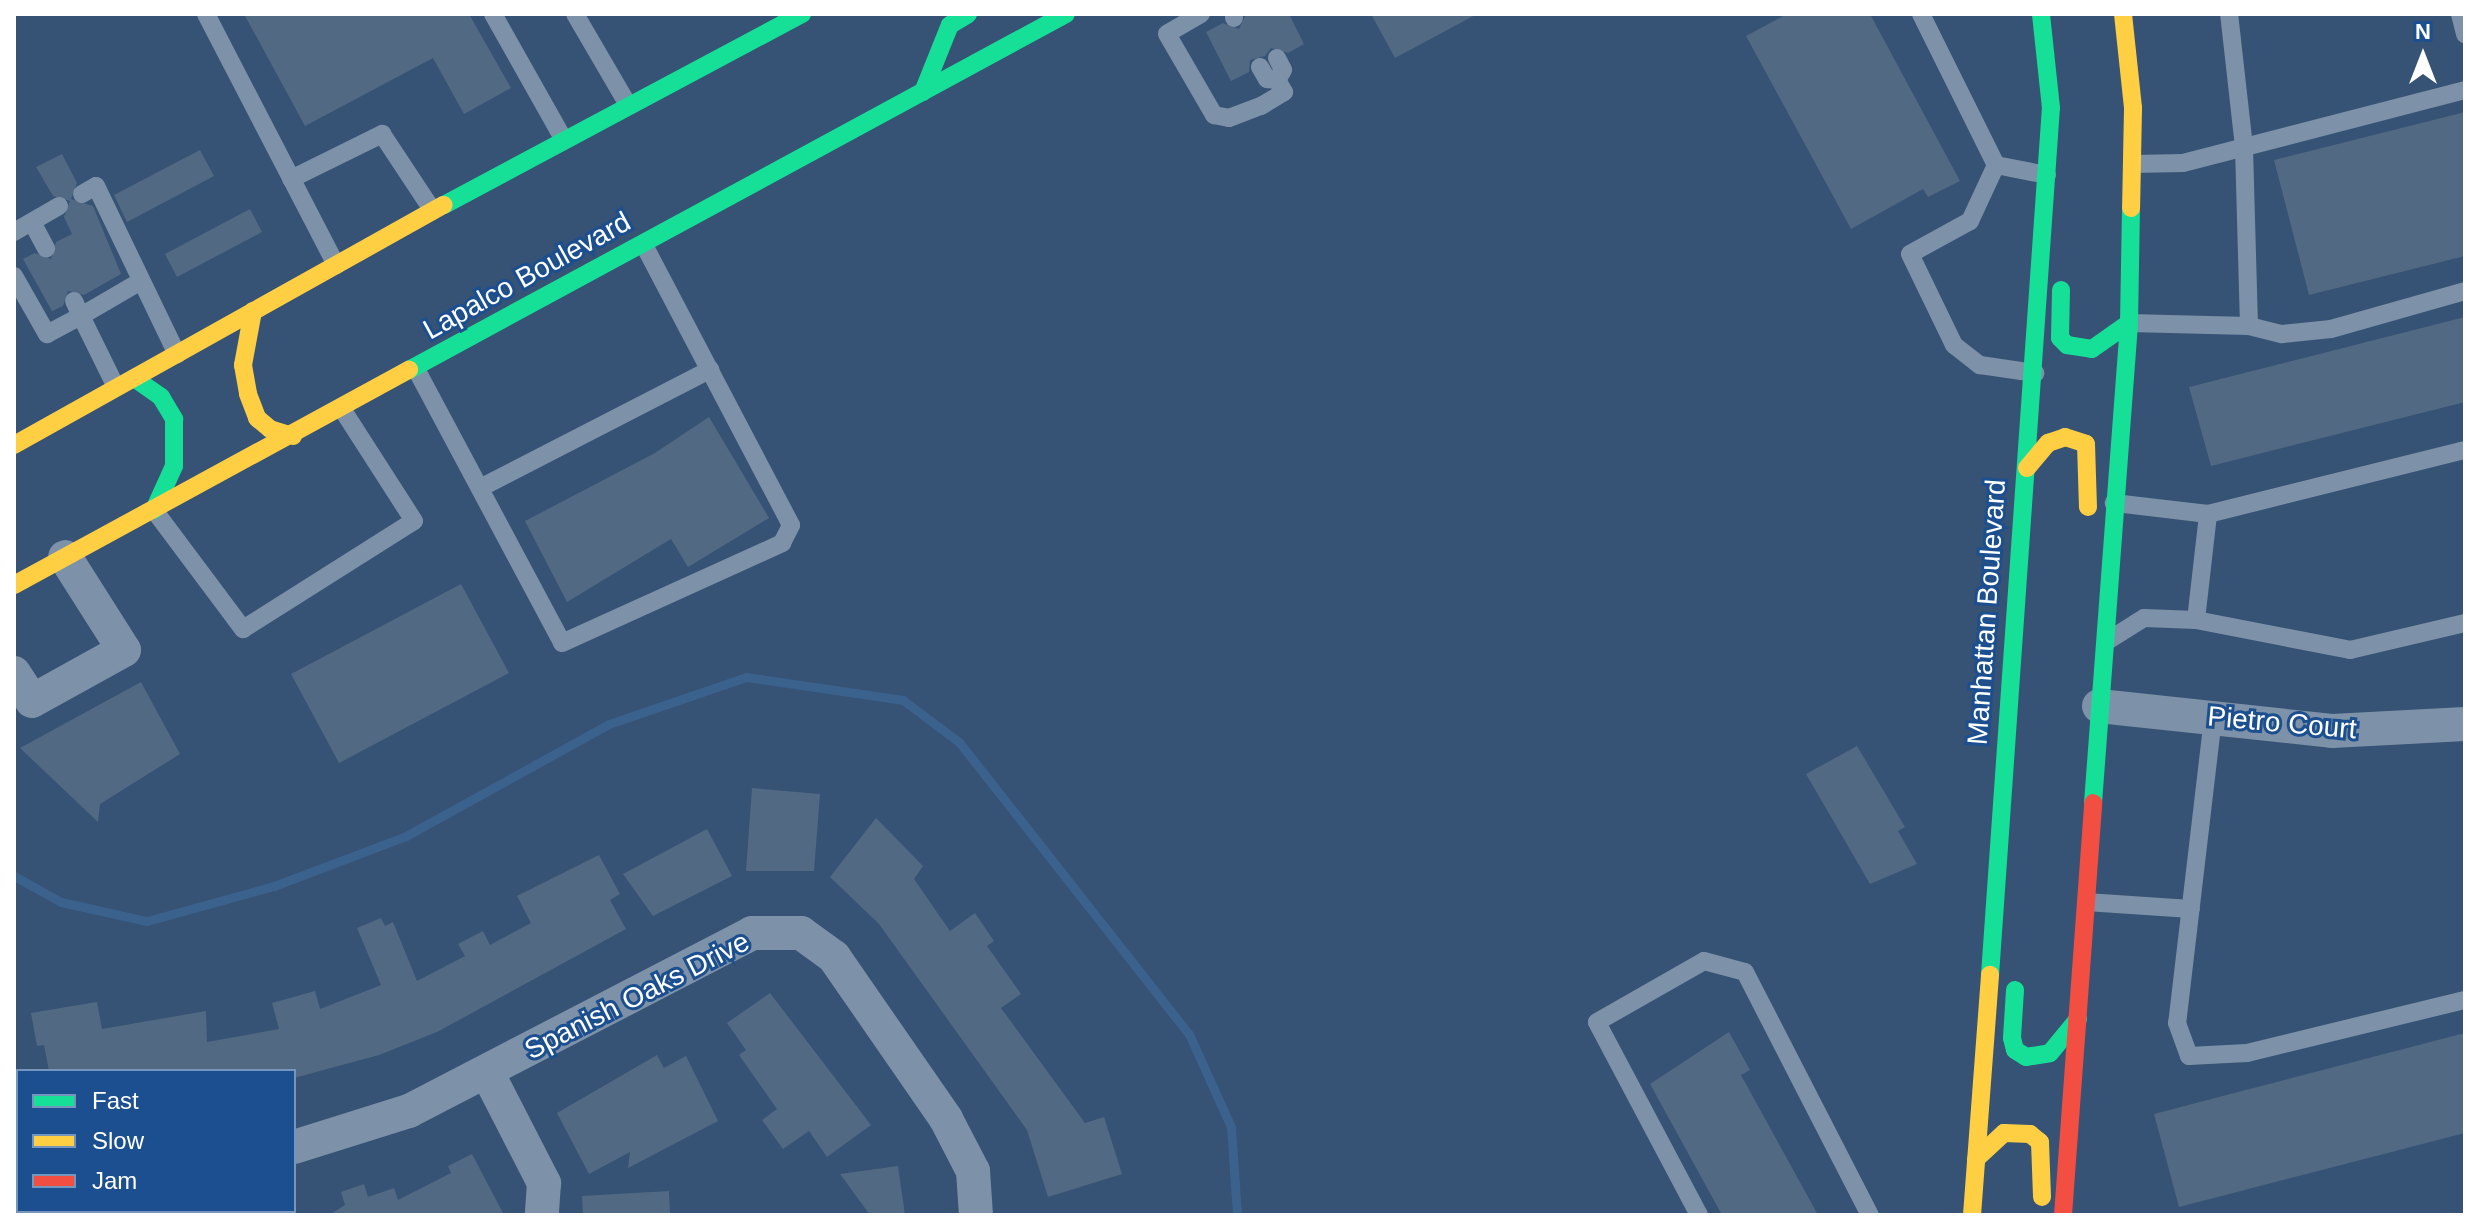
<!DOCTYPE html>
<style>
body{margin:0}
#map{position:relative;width:2479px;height:1229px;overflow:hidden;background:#365274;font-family:Arial,sans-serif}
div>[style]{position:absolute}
.stream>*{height:9px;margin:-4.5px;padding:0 4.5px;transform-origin:4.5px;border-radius:4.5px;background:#3b618d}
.building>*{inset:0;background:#526984}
.lane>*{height:18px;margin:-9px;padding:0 9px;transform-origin:9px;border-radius:9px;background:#7d92a8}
.street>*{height:34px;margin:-17px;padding:0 17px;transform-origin:17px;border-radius:17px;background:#7d92a8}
.fast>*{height:18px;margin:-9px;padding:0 9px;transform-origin:9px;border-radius:9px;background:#16e098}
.slow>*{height:18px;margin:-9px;padding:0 9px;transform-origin:9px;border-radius:9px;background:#ffcf43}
.jam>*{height:18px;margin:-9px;padding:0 9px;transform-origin:9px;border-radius:9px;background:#f24e42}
span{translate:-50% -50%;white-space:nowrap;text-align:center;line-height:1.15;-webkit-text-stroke:6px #1b4f8f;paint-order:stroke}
.street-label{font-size:28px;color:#fff}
.frame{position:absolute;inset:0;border:16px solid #fff;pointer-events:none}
.legend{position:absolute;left:16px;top:1069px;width:280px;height:144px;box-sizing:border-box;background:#1b4f8f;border:2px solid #7695bc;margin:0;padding:10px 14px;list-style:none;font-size:24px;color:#fff}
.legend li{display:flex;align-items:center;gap:16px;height:40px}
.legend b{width:40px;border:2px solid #7695bc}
.north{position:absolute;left:2383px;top:16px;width:80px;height:80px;-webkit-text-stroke:6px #1b4f8f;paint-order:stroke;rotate:0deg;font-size:22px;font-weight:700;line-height:32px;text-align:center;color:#fff}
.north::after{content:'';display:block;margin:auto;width:28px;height:36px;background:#fff;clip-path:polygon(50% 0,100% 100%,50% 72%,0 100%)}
</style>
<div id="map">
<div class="stream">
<div style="left:14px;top:876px;width:54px;rotate:29deg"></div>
<div style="left:61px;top:902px;width:88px;rotate:12.5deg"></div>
<div style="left:147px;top:921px;width:132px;rotate:-15.4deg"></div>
<div style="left:274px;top:886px;width:141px;rotate:-20.7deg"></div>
<div style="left:406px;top:836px;width:232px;rotate:-28.9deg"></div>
<div style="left:609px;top:724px;width:145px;rotate:-18.9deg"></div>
<div style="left:746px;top:677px;width:159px;rotate:8.3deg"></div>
<div style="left:903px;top:700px;width:70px;rotate:36.9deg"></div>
<div style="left:959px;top:742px;width:372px;rotate:51.8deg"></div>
<div style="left:1189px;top:1034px;width:102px;rotate:65.7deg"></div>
<div style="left:1231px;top:1127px;width:88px;rotate:86.1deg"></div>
</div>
<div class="building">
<div style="clip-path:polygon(244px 14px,469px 14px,511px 88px,464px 114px,433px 58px,305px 126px)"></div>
<div style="clip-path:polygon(1246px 14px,1289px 14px,1304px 44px,1288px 53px,1271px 48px,1265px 56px,1250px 60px,1249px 72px,1231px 81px,1206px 32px,1223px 23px,1239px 29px)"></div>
<div style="clip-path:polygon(1371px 14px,1477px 14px,1395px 58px)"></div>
<div style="clip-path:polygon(1787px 14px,1870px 14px,1960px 181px,1928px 197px,1923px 189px,1851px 229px,1746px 36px)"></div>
<div style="clip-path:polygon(2465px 112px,2465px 256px,2309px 295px,2274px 160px)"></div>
<div style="clip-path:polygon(200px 150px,214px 176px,127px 222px,114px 195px)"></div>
<div style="clip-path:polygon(62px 154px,77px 183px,71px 199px,93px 206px,121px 274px,84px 295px,68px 291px,63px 306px,52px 311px,23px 259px,35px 253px,51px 259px,56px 242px,72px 234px,64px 217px,70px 201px,53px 196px,36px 167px)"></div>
<div style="clip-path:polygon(250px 209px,262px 232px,177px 277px,165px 254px)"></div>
<div style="clip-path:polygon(2465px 317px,2465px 402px,2211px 466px,2189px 387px)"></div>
<div style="clip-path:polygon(709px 417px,769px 518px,688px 567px,671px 539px,567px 602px,525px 521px,655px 453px)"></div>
<div style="clip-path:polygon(461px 584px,509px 673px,339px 763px,291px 674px)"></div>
<div style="clip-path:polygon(141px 682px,180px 754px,100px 804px,98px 822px,20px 748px)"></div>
<div style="clip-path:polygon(1857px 746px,1905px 827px,1898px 831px,1917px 864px,1870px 884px,1806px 774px)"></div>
<div style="clip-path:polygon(752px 788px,820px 794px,814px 871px,746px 871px)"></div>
<div style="clip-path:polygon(876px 818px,923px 866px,914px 879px,950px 931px,975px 913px,994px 941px,987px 946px,1021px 994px,1001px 1008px,1085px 1123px,1104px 1117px,1122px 1174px,1048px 1197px,1027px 1130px,879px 924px,830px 877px)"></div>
<div style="clip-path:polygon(707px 829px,732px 876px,653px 916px,623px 874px)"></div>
<div style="clip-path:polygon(599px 855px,620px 894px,610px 900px,626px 929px,437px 1032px,379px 1055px,294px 1078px,294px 1071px,49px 1071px,44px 1045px,37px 1046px,31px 1013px,97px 1002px,102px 1029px,206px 1011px,207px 1042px,279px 1029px,272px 1003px,315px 991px,320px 1009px,381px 985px,357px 928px,381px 918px,385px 926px,393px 922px,417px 981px,465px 956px,458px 944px,483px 931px,490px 945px,531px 923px,517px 896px)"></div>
<div style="clip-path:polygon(770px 993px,871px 1125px,827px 1157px,809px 1131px,783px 1149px,762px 1120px,777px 1109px,739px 1055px,746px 1050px,727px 1023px)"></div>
<div style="clip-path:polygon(1729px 1032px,1750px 1070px,1741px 1075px,1818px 1215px,1722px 1215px,1650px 1084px)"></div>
<div style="clip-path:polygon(2465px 1033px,2465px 1133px,2179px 1207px,2154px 1114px)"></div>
<div style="clip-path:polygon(657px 1055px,664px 1068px,686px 1056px,718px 1121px,628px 1168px,630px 1152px,589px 1174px,557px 1113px)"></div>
<div style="clip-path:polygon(472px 1154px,504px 1215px,329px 1215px,345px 1205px,341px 1192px,364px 1184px,368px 1197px,394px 1188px,398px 1200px,451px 1173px,448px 1166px)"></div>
<div style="clip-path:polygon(898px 1166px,905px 1215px,870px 1215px,840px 1174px)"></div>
<div style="clip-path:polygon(669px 1191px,670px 1215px,583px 1215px,582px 1196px)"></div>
</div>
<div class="lane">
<div style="left:206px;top:14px;width:283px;rotate:62.6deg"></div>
<div style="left:493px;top:14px;width:142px;rotate:60.6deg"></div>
<div style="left:575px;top:14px;width:103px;rotate:59.7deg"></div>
<div style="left:1201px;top:14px;width:39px;rotate:150deg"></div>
<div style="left:1167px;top:34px;width:94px;rotate:59.9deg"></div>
<div style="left:1214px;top:115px;width:15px;rotate:11deg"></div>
<div style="left:1229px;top:118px;width:34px;rotate:-21deg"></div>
<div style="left:1261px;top:106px;width:27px;rotate:-31deg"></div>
<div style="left:1284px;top:92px;width:14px;rotate:-120deg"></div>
<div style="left:1234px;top:14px;width:4px;rotate:90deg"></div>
<div style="left:1921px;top:14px;width:169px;rotate:63.6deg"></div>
<div style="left:1996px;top:165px;width:52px;rotate:11.1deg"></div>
<div style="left:2460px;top:14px;width:21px;rotate:76deg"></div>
<div style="left:1277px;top:58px;width:13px;rotate:63deg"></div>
<div style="left:1283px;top:70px;width:12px;rotate:121deg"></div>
<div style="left:1260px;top:67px;width:14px;rotate:60deg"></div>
<div style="left:1267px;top:79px;width:10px;rotate:6deg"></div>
<div style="left:2133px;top:164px;width:50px;rotate:-1.1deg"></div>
<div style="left:2183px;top:163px;width:291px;rotate:-14.5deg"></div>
<div style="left:1996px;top:165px;width:62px;rotate:114.9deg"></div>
<div style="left:1970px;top:221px;width:68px;rotate:151.2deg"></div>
<div style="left:1910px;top:254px;width:101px;rotate:64.2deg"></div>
<div style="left:1954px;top:345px;width:33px;rotate:38deg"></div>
<div style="left:1980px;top:365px;width:56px;rotate:8.3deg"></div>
<div style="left:291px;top:179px;width:102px;rotate:-26.3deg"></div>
<div style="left:382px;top:134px;width:92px;rotate:56.5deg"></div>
<div style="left:82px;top:194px;width:16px;rotate:-30deg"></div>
<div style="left:96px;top:186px;width:187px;rotate:64.3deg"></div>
<div style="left:32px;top:222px;width:30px;rotate:62deg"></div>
<div style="left:14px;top:232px;width:52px;rotate:-30deg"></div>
<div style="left:14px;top:276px;width:67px;rotate:60.4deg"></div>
<div style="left:47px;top:334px;width:38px;rotate:-28deg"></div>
<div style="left:81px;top:316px;width:79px;rotate:63.8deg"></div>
<div style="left:74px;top:301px;width:17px;rotate:65deg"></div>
<div style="left:81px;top:316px;width:69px;rotate:-30.3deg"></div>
<div style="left:2129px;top:323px;width:120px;rotate:1.4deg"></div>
<div style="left:2249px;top:326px;width:179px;rotate:-91.6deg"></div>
<div style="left:2244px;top:147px;width:134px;rotate:-96.4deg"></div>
<div style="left:2249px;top:326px;width:34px;rotate:14deg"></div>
<div style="left:2282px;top:334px;width:49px;rotate:-5.8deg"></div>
<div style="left:2331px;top:329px;width:139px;rotate:-15.8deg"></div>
<div style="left:416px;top:369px;width:310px;rotate:61.9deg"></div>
<div style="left:562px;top:643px;width:242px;rotate:-24.4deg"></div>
<div style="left:782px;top:543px;width:20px;rotate:-63deg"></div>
<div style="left:791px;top:525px;width:316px;rotate:-117.7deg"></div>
<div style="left:480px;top:488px;width:259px;rotate:-27.2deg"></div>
<div style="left:154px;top:510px;width:149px;rotate:53.2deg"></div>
<div style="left:243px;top:629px;width:202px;rotate:-32.3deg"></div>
<div style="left:414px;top:521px;width:133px;rotate:-122.7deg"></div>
<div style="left:2208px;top:514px;width:265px;rotate:-14deg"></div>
<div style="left:2196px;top:620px;width:157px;rotate:11deg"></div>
<div style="left:2350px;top:650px;width:118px;rotate:-13.2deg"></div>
<div style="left:2109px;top:640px;width:41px;rotate:-32.2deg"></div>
<div style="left:2144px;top:618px;width:52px;rotate:2.2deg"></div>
<div style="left:2196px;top:620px;width:107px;rotate:-83.5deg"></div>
<div style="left:2208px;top:514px;width:95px;rotate:-173.3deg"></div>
<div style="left:2213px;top:718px;width:307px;rotate:96.7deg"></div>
<div style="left:2177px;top:1023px;width:35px;rotate:70deg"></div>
<div style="left:2189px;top:1056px;width:58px;rotate:-3deg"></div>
<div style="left:2247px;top:1053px;width:224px;rotate:-13.7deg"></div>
<div style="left:2086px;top:902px;width:105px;rotate:3.8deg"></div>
<div style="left:1699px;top:1215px;width:218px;rotate:-117.9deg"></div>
<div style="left:1597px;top:1022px;width:123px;rotate:-29.7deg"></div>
<div style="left:1704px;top:961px;width:42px;rotate:15deg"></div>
<div style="left:1745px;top:972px;width:273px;rotate:62.8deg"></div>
</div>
<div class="street">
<div style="left:14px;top:673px;width:33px;rotate:57deg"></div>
<div style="left:32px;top:701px;width:105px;rotate:-29deg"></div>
<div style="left:124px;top:650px;width:110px;rotate:-122.4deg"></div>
<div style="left:2099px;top:706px;width:234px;rotate:6.1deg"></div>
<div style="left:2332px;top:731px;width:133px;rotate:-3deg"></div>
<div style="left:488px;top:1074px;width:123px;rotate:62.8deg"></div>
<div style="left:544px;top:1183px;width:32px;rotate:94deg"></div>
<div style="left:294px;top:1147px;width:121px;rotate:-17.4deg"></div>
<div style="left:409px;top:1111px;width:386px;rotate:-27.4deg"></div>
<div style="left:752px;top:933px;width:49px"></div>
<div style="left:801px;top:933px;width:41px;rotate:36deg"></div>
<div style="left:834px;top:957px;width:197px;rotate:55.3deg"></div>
<div style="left:946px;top:1119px;width:59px;rotate:62.6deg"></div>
<div style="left:973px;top:1171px;width:44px;rotate:86.1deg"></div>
<div style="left:86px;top:1215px;width:7px;rotate:-34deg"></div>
</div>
<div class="fast">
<div style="left:923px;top:92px;width:72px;rotate:-68.1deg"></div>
<div style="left:950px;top:25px;width:21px;rotate:-31deg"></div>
<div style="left:444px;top:205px;width:406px;rotate:-28.1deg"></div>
<div style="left:2061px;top:290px;width:48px;rotate:91.2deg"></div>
<div style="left:2060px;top:338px;width:10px;rotate:45deg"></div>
<div style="left:2067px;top:345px;width:25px;rotate:9deg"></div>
<div style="left:2092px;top:349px;width:45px;rotate:-35.1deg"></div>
<div style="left:409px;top:370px;width:747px;rotate:-28.45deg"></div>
<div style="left:134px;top:378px;width:33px;rotate:35deg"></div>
<div style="left:161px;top:397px;width:26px;rotate:59deg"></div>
<div style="left:174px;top:419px;width:47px;rotate:90deg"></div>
<div style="left:174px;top:466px;width:48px;rotate:114.4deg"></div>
<div style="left:2093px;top:803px;width:481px;rotate:-85.7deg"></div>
<div style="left:2129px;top:323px;width:115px;rotate:-89deg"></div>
<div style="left:1990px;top:975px;width:869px;rotate:-85.98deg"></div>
<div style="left:2051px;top:108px;width:95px;rotate:-96.1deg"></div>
<div style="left:2015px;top:990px;width:48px;rotate:93.6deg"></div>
<div style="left:2012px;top:1038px;width:12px;rotate:76deg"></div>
<div style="left:2015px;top:1050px;width:13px;rotate:32deg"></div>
<div style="left:2026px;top:1057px;width:24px;rotate:-9deg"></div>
<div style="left:2050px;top:1053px;width:44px;rotate:-50.5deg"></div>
</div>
<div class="slow">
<div style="left:2123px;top:14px;width:95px;rotate:83.9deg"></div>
<div style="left:2133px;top:108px;width:100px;rotate:91.1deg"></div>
<div style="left:253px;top:311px;width:55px;rotate:100.5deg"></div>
<div style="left:243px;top:365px;width:29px;rotate:80deg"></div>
<div style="left:248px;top:394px;width:26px;rotate:69deg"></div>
<div style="left:257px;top:418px;width:17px;rotate:40deg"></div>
<div style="left:270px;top:429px;width:24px;rotate:17deg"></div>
<div style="left:14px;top:445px;width:492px;rotate:-29.2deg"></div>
<div style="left:2027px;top:468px;width:33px;rotate:-50deg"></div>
<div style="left:2048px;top:443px;width:18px;rotate:-19deg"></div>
<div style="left:2065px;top:437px;width:22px;rotate:18deg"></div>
<div style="left:2086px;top:444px;width:63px;rotate:88.2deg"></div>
<div style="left:14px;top:585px;width:450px;rotate:-28.6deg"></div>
<div style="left:1976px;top:1159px;width:38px;rotate:-43deg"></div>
<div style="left:2004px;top:1133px;width:26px;rotate:2deg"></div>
<div style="left:2030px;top:1134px;width:13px;rotate:39deg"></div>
<div style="left:2040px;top:1142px;width:55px;rotate:87.9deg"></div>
<div style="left:1972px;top:1215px;width:241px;rotate:-85.7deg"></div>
</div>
<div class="jam">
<div style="left:2063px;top:1215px;width:413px;rotate:-85.8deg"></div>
</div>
<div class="street-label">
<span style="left:527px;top:276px;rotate:-29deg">Lapalco Boulevard</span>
<span style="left:1987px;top:612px;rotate:-86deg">Manhattan Boulevard</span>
<span style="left:2282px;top:723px;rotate:5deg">Pietro Court</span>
<span style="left:637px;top:996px;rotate:-27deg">Spanish Oaks Drive</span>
</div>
<div class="frame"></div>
<ul class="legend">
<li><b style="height:10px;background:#16e098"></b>Fast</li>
<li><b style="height:10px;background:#ffcf43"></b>Slow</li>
<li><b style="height:10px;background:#f24e42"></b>Jam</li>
</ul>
<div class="north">N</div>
</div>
